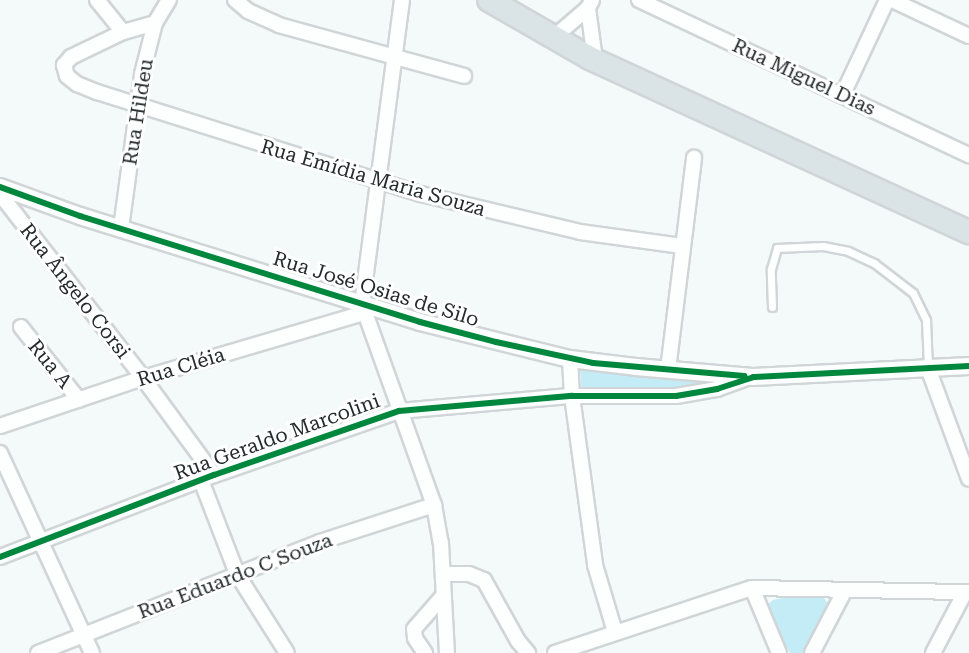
<!DOCTYPE html>
<meta charset="utf-8">
<style>
body{margin:0}
#map{position:relative;width:969px;height:653px;overflow:hidden;background:#f4f9fa;font-family:"Roboto Serif",serif}
div>[style]{position:absolute}
.green>*{inset:0;background:#c3ecf7}
.roads{filter:drop-shadow(2px 0 #d0d5d7) drop-shadow(-2px 0 #d0d5d7) drop-shadow(0 2px #d0d5d7) drop-shadow(0 -2px #d0d5d7)}
.service>*{height:7px;margin:-3.5px;padding:0 3.5px;transform-origin:3.5px;border-radius:3.5px;background:#fdfefe}
.minor>*{height:14px;margin:-7px;padding:0 7px;transform-origin:7px;border-radius:7px;background:#fdfefe}
.tertiary>*{height:16px;margin:-8px;padding:0 8px;transform-origin:8px;border-radius:8px;background:#fdfefe}
.trunk>*{height:22px;margin:-11px;padding:0 11px;transform-origin:11px;border-radius:11px;background:#dae4e6}
.cycleway>*{height:6px;margin:-3px;padding:0 3px;transform-origin:3px;border-radius:3px;background:#00873e}
span{translate:-50% -50%;white-space:nowrap;text-align:center;line-height:1.15;-webkit-text-stroke:6px #fff;paint-order:stroke}
.street-label{font-size:20px;color:#242b2d}
</style>
<div id="map">
<div class="green">
<div style="clip-path:polygon(580px 370px,713px 380px,713px 387px,683px 392px,582px 393px)"></div>
<div style="clip-path:polygon(787px 597px,823px 597px,830px 606px,805px 653px,790px 653px,766px 606px,773px 600px)"></div>
</div>
<div class="roads">
<div class="service">
<div style="left:772px;top:307px;width:38px;rotate:-92deg"></div>
<div style="left:771px;top:269px;width:22px;rotate:-74deg"></div>
<div style="left:777px;top:248px;width:46px;rotate:-2.5deg"></div>
<div style="left:823px;top:246px;width:25px;rotate:11deg"></div>
<div style="left:848px;top:251px;width:29px;rotate:25deg"></div>
<div style="left:874px;top:263px;width:49px;rotate:37.6deg"></div>
<div style="left:913px;top:293px;width:30px;rotate:64deg"></div>
<div style="left:926px;top:320px;width:48px;rotate:87.6deg"></div>
</div>
<div class="minor">
<div style="left:97px;top:0;width:41px;rotate:50.9deg"></div>
<div style="left:235px;top:0;width:17px;rotate:40deg"></div>
<div style="left:248px;top:11px;width:34px;rotate:24deg"></div>
<div style="left:279px;top:25px;width:192px;rotate:15.4deg"></div>
<div style="left:402px;top:0;width:307px;rotate:97.5deg"></div>
<div style="left:362px;top:304px;width:214px;rotate:70.3deg"></div>
<div style="left:434px;top:505px;width:39px;rotate:80deg"></div>
<div style="left:441px;top:543px;width:110px;rotate:86.9deg"></div>
<div style="left:639px;top:0;width:365px;rotate:25.2deg"></div>
<div style="left:892px;top:0;width:85px;rotate:25.1deg"></div>
<div style="left:588px;top:8px;width:52px;rotate:82.3deg"></div>
<div style="left:155px;top:23px;width:33px;rotate:164deg"></div>
<div style="left:123px;top:32px;width:58px;rotate:154.3deg"></div>
<div style="left:71px;top:57px;width:11px;rotate:131deg"></div>
<div style="left:64px;top:65px;width:11px;rotate:75deg"></div>
<div style="left:67px;top:76px;width:13px;rotate:39deg"></div>
<div style="left:77px;top:84px;width:22px;rotate:22deg"></div>
<div style="left:97px;top:92px;width:340px;rotate:17.5deg"></div>
<div style="left:421px;top:194px;width:163px;rotate:13.4deg"></div>
<div style="left:580px;top:232px;width:103px;rotate:7.8deg"></div>
<div style="left:553px;top:38px;width:46px;rotate:-40.6deg"></div>
<div style="left:588px;top:8px;width:9px;rotate:-63deg"></div>
<div style="left:843px;top:94px;width:104px;rotate:-64.9deg"></div>
<div style="left:0;top:194px;width:233px;rotate:52.1deg"></div>
<div style="left:143px;top:378px;width:120px;rotate:53.8deg"></div>
<div style="left:121px;top:228px;width:155px;rotate:-82.2deg"></div>
<div style="left:142px;top:74px;width:53px;rotate:-75.7deg"></div>
<div style="left:155px;top:23px;width:27px;rotate:-59deg"></div>
<div style="left:21px;top:327px;width:93px;rotate:51.5deg"></div>
<div style="left:570px;top:359px;width:37px;rotate:87deg"></div>
<div style="left:572px;top:396px;width:171px;rotate:82.2deg"></div>
<div style="left:595px;top:565px;width:70px;rotate:73.4deg"></div>
<div style="left:928px;top:368px;width:118px;rotate:69.7deg"></div>
<div style="left:668px;top:370px;width:214px;rotate:-83deg"></div>
<div style="left:0;top:426px;width:151px;rotate:-18.6deg"></div>
<div style="left:143px;top:378px;width:230px;rotate:-16.4deg"></div>
<div style="left:0;top:453px;width:220px;rotate:65.3deg"></div>
<div style="left:201px;top:480px;width:101px;rotate:69deg"></div>
<div style="left:237px;top:574px;width:93px;rotate:57.7deg"></div>
<div style="left:0;top:557px;width:229px;rotate:-21deg"></div>
<div style="left:214px;top:475px;width:196px;rotate:-19.1deg"></div>
<div style="left:399px;top:411px;width:174px;rotate:-5deg"></div>
<div style="left:572px;top:396px;width:104px"></div>
<div style="left:676px;top:396px;width:42px;rotate:-9.7deg"></div>
<div style="left:717px;top:389px;width:33px;rotate:-20deg"></div>
<div style="left:443px;top:574px;width:26px"></div>
<div style="left:469px;top:574px;width:16px;rotate:22deg"></div>
<div style="left:484px;top:580px;width:70px;rotate:60.9deg"></div>
<div style="left:518px;top:641px;width:16px;rotate:50deg"></div>
<div style="left:752px;top:588px;width:70px;rotate:67.4deg"></div>
<div style="left:38px;top:653px;width:303px;rotate:-21.5deg"></div>
<div style="left:320px;top:542px;width:120px;rotate:-18deg"></div>
<div style="left:425px;top:653px;width:18px;rotate:-124deg"></div>
<div style="left:415px;top:638px;width:9px;rotate:-96deg"></div>
<div style="left:414px;top:629px;width:43px;rotate:-48.8deg"></div>
<div style="left:555px;top:653px;width:207px;rotate:-18.3deg"></div>
<div style="left:752px;top:588px;width:217px;rotate:1.1deg"></div>
<div style="left:812px;top:653px;width:71px;rotate:-62.4deg"></div>
<div style="left:933px;top:653px;width:69px;rotate:-62.3deg"></div>
</div>
<div class="tertiary">
<div style="left:0;top:187px;width:85px;rotate:19.9deg"></div>
<div style="left:80px;top:216px;width:356px;rotate:17.3deg"></div>
<div style="left:420px;top:322px;width:154px;rotate:13.9deg"></div>
<div style="left:570px;top:359px;width:66px;rotate:6.9deg"></div>
<div style="left:636px;top:367px;width:117px;rotate:4.9deg"></div>
<div style="left:753px;top:377px;width:216px;rotate:-2.9deg"></div>
</div>
<div class="trunk">
<div style="left:489px;top:0;width:116px;rotate:29.9deg"></div>
<div style="left:590px;top:58px;width:417px;rotate:24.7deg"></div>
</div>
</div>
<div class="cycleway">
<div style="left:0;top:187px;width:85px;rotate:19.9deg"></div>
<div style="left:80px;top:216px;width:356px;rotate:17.3deg"></div>
<div style="left:420px;top:322px;width:79px;rotate:14.7deg"></div>
<div style="left:496px;top:342px;width:99px;rotate:12.2deg"></div>
<div style="left:593px;top:363px;width:152px;rotate:4.9deg"></div>
<div style="left:0;top:557px;width:229px;rotate:-21deg"></div>
<div style="left:214px;top:475px;width:196px;rotate:-19.1deg"></div>
<div style="left:399px;top:411px;width:174px;rotate:-5deg"></div>
<div style="left:572px;top:396px;width:104px"></div>
<div style="left:676px;top:396px;width:42px;rotate:-9.7deg"></div>
<div style="left:717px;top:389px;width:38px;rotate:-18deg"></div>
<div style="left:753px;top:377px;width:216px;rotate:-2.9deg"></div>
</div>
<div class="street-label">
<span style="left:804px;top:77px;rotate:25deg">Rua Miguel Dias</span>
<span style="left:138px;top:112px;rotate:-81deg">Rua Hildeu</span>
<span style="left:373px;top:178px;rotate:16deg">Rua Emídia Maria Souza</span>
<span style="left:376px;top:289px;rotate:17deg">Rua José Osias de Silo</span>
<span style="left:75px;top:291px;rotate:52deg">Rua Ângelo Corsi</span>
<span style="left:50px;top:364px;rotate:51deg">Rua A</span>
<span style="left:181px;top:367px;rotate:-17deg">Rua Cléia</span>
<span style="left:277px;top:437px;rotate:-20deg">Rua Geraldo Marcolini</span>
<span style="left:235px;top:576px;rotate:-21deg">Rua Eduardo C Souza</span>
</div>
</div>
